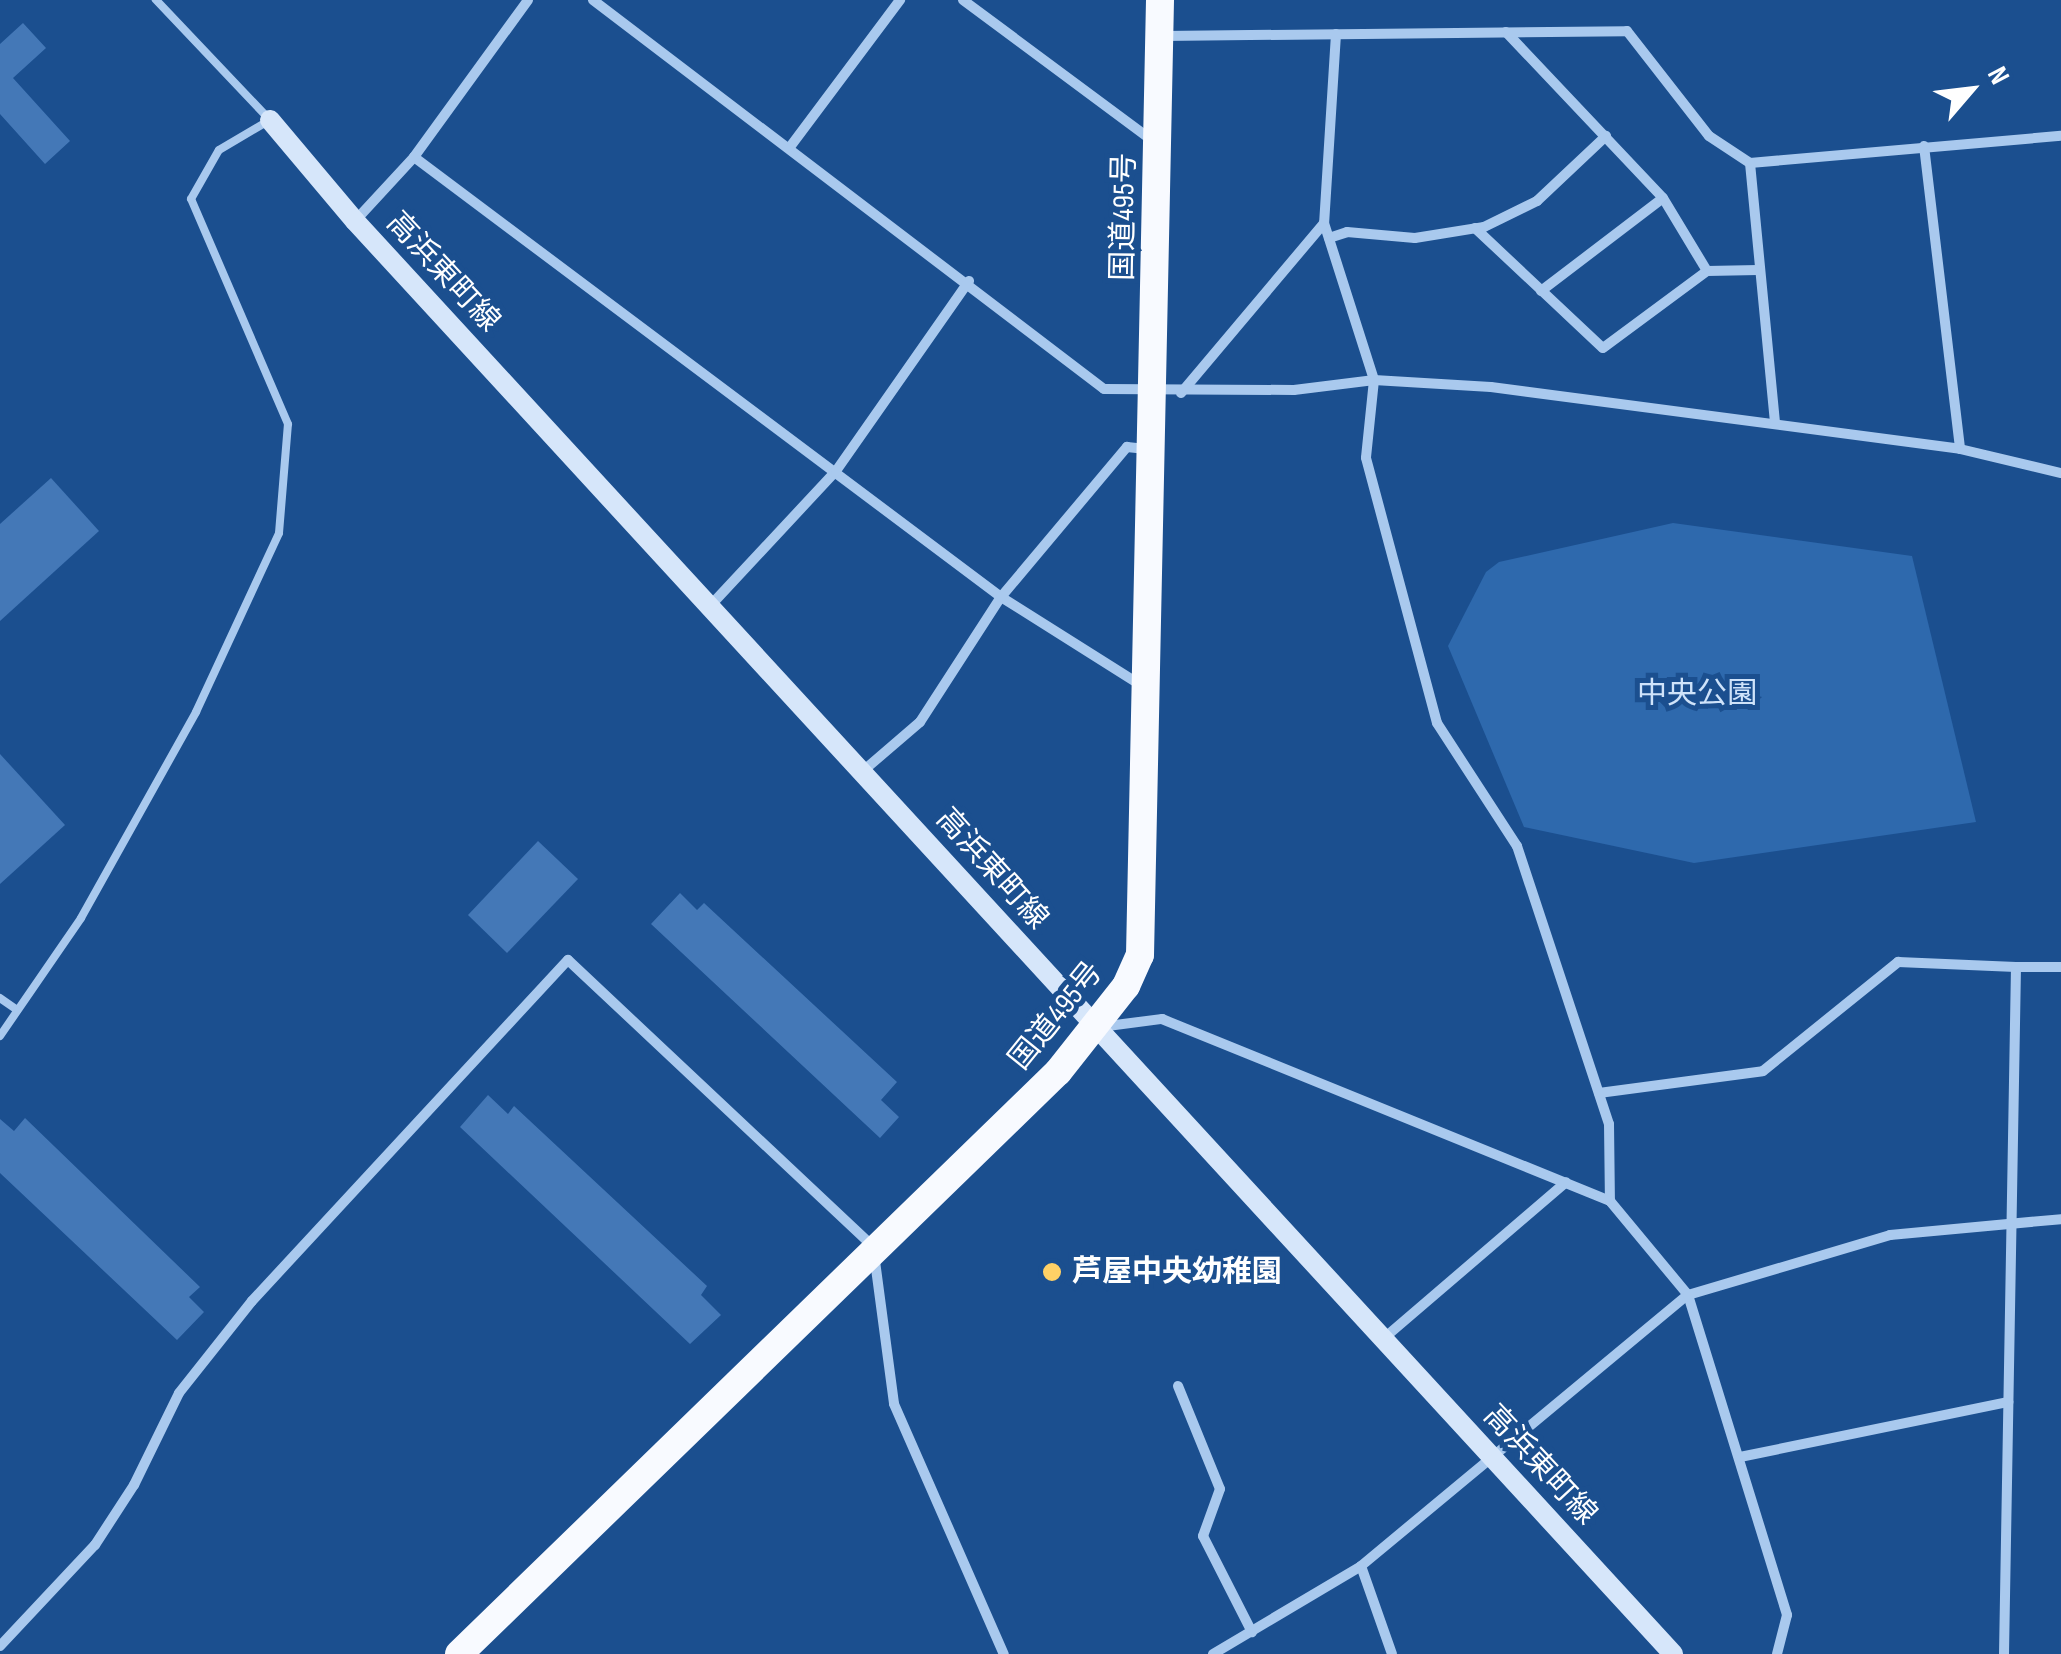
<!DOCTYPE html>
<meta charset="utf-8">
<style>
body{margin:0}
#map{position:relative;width:2061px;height:1654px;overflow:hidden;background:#1b4f8f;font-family:"Sofia Sans Condensed","Noto Sans JP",sans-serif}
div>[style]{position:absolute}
.green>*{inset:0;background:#2e69ad}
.building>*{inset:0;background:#4478b7}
.service>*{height:8px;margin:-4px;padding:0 4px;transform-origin:4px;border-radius:4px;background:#a9c9ee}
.minor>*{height:10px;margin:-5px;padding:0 5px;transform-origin:5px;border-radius:5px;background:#a9c9ee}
.secondary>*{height:20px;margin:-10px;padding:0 10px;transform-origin:10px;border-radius:10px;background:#d6e6fa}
.trunk>*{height:28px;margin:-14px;padding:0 14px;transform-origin:14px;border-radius:14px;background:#f8faff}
.dots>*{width:28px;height:28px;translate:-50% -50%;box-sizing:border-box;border:5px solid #1b4f8f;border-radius:50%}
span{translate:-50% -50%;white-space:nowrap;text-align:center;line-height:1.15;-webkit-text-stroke:10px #1b4f8f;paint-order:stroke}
.street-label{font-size:30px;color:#fff}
.park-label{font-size:30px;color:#cfe3fa}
.poi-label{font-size:30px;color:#fff;font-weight:700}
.left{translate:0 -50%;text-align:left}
.north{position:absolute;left:1921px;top:40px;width:100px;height:100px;-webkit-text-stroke:8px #1b4f8f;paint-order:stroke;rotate:62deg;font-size:28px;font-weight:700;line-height:40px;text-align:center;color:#fff}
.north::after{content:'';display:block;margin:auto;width:35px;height:45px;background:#fff;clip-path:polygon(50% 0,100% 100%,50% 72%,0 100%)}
</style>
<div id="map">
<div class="green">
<div style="clip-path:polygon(1673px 523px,1912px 556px,1976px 822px,1694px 863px,1524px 827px,1448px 646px,1486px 572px,1499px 562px)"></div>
</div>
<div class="building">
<div style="clip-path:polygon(23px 23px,46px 48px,13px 78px,70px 141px,45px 164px,0 114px,0 44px)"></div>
<div style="clip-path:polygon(51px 478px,99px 531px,0 621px,0 524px)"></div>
<div style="clip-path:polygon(0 754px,65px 825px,0 884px)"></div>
<div style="clip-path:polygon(538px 841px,578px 879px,507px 953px,468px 915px)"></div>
<div style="clip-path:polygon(680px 893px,697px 910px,704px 903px,897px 1082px,881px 1100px,899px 1117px,880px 1138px,651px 924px)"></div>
<div style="clip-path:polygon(488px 1095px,508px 1114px,514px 1106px,707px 1286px,701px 1295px,721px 1315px,690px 1344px,460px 1127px)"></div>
<div style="clip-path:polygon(25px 1118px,200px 1287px,189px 1297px,204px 1312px,177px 1340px,0 1173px,0 1119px,14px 1131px)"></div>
</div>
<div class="service">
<div style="left:0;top:998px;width:21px;rotate:35deg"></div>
<div style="left:0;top:1036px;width:143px;rotate:-55.5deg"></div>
<div style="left:81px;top:918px;width:236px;rotate:-60.8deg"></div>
<div style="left:196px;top:712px;width:197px;rotate:-65.1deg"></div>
<div style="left:279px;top:533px;width:109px;rotate:-85.3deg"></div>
<div style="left:288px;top:424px;width:245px;rotate:-113.3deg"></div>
<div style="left:191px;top:199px;width:56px;rotate:-60.3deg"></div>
<div style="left:219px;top:150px;width:59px;rotate:-30.5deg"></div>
<div style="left:270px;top:120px;width:166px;rotate:-133.5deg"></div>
</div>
<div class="minor">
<div style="left:593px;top:0;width:642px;rotate:37.28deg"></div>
<div style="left:1104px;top:389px;width:190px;rotate:0.3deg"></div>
<div style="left:1294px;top:390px;width:81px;rotate:-7.1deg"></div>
<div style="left:1374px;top:380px;width:117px;rotate:3.4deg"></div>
<div style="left:1491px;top:387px;width:473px;rotate:7.5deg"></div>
<div style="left:1960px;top:449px;width:104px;rotate:13.4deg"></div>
<div style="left:963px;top:0;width:237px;rotate:36.6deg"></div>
<div style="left:1506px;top:32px;width:228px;rotate:46.6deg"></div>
<div style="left:1663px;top:198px;width:85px;rotate:58.9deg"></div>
<div style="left:1707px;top:271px;width:51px;rotate:-1.1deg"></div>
<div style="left:1336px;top:34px;width:189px;rotate:93.6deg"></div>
<div style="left:1324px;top:223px;width:165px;rotate:72.3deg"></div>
<div style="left:1374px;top:380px;width:78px;rotate:95.9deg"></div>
<div style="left:1366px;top:458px;width:274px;rotate:75deg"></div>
<div style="left:1437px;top:723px;width:147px;rotate:57deg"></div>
<div style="left:1517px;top:846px;width:293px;rotate:71.7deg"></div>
<div style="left:1609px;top:1124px;width:77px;rotate:89.3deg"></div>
<div style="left:1163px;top:36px;width:464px;rotate:-0.6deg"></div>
<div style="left:1627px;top:31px;width:133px;rotate:52deg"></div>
<div style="left:1709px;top:136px;width:49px;rotate:33.4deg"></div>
<div style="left:1750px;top:163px;width:312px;rotate:-5deg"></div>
<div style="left:1924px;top:146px;width:305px;rotate:83.2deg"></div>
<div style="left:790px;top:147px;width:184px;rotate:-53.2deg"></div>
<div style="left:414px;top:157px;width:734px;rotate:36.85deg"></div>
<div style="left:1001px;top:597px;width:165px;rotate:32.2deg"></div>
<div style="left:1750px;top:163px;width:260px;rotate:84.5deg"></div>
<div style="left:355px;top:221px;width:87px;rotate:-47.3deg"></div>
<div style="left:414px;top:157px;width:194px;rotate:-54deg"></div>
<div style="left:1475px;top:228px;width:175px;rotate:43.2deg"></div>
<div style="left:1603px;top:348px;width:129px;rotate:-36.5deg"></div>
<div style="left:1329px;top:238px;width:19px;rotate:-18deg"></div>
<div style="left:1347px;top:232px;width:68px;rotate:5deg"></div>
<div style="left:1415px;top:238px;width:70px;rotate:-9.1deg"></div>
<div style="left:1484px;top:227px;width:59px;rotate:-26.1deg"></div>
<div style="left:1537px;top:201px;width:95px;rotate:-43.3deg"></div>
<div style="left:1541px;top:291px;width:153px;rotate:-37.3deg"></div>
<div style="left:1181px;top:393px;width:222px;rotate:-49.9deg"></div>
<div style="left:711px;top:605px;width:183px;rotate:-47deg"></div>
<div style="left:836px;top:471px;width:232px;rotate:-55deg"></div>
<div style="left:863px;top:771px;width:75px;rotate:-40.7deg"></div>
<div style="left:920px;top:722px;width:149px;rotate:-57.1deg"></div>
<div style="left:1001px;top:597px;width:196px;rotate:-50deg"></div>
<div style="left:1127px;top:447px;width:19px;rotate:6deg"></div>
<div style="left:1100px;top:1027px;width:63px;rotate:-7.4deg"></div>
<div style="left:1162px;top:1019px;width:484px;rotate:22.1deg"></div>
<div style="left:1610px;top:1201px;width:122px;rotate:50.3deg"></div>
<div style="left:1688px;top:1295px;width:335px;rotate:72.8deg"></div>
<div style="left:1787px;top:1615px;width:40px;rotate:104.4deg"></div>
<div style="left:1599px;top:1093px;width:165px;rotate:-7.6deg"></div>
<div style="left:1763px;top:1071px;width:174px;rotate:-38.9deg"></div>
<div style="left:1898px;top:962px;width:118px;rotate:2.4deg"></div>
<div style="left:1383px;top:1339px;width:241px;rotate:-40.6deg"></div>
<div style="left:1178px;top:1386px;width:111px;rotate:67.8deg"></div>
<div style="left:1220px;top:1489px;width:50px;rotate:109.9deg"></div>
<div style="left:1203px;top:1536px;width:108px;rotate:63deg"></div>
<div style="left:1740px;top:1457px;width:274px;rotate:-11.6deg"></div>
<div style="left:1361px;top:1566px;width:93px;rotate:70.6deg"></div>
<div style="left:0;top:1646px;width:139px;rotate:-46.8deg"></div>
<div style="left:95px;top:1545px;width:72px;rotate:-57deg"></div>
<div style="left:134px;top:1485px;width:102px;rotate:-63.9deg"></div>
<div style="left:179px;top:1393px;width:117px;rotate:-51.6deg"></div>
<div style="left:252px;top:1301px;width:465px;rotate:-47.2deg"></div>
<div style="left:568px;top:960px;width:418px;rotate:43.2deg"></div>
<div style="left:873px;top:1246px;width:159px;rotate:82.4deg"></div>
<div style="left:894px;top:1404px;width:273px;rotate:66.3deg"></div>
<div style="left:1213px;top:1654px;width:172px;rotate:-30.7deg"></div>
<div style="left:1361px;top:1566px;width:425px;rotate:-39.7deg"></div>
<div style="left:1688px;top:1295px;width:211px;rotate:-16.5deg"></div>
<div style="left:1890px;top:1235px;width:172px;rotate:-5.3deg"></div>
<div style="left:2004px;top:1654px;width:687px;rotate:-89deg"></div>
<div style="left:2016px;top:967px;width:45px"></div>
</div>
<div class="secondary">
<div style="left:270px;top:120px;width:132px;rotate:49.9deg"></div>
<div style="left:355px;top:221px;width:1947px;rotate:47.39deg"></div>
</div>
<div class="trunk">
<div style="left:459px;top:1654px;width:835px;rotate:-44.18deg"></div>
<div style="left:1058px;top:1072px;width:110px;rotate:-51.7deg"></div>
<div style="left:1126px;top:986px;width:34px;rotate:-66deg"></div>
<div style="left:1140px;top:955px;width:955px;rotate:-88.8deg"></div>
</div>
<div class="dots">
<div style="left:1052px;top:1272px;background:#ffd166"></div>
</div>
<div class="street-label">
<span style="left:1124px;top:217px;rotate:-89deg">国道495号</span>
<span style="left:443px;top:272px;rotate:47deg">高浜東町線</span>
<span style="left:992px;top:869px;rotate:48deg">高浜東町線</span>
<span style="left:1056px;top:1016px;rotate:-51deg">国道495号</span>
<span style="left:1540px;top:1465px;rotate:47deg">高浜東町線</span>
</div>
<div class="park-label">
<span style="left:1697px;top:694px">中央公園</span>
</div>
<div class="poi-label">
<span class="left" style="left:1072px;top:1272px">芦屋中央幼稚園</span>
</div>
<div class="north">N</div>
</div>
